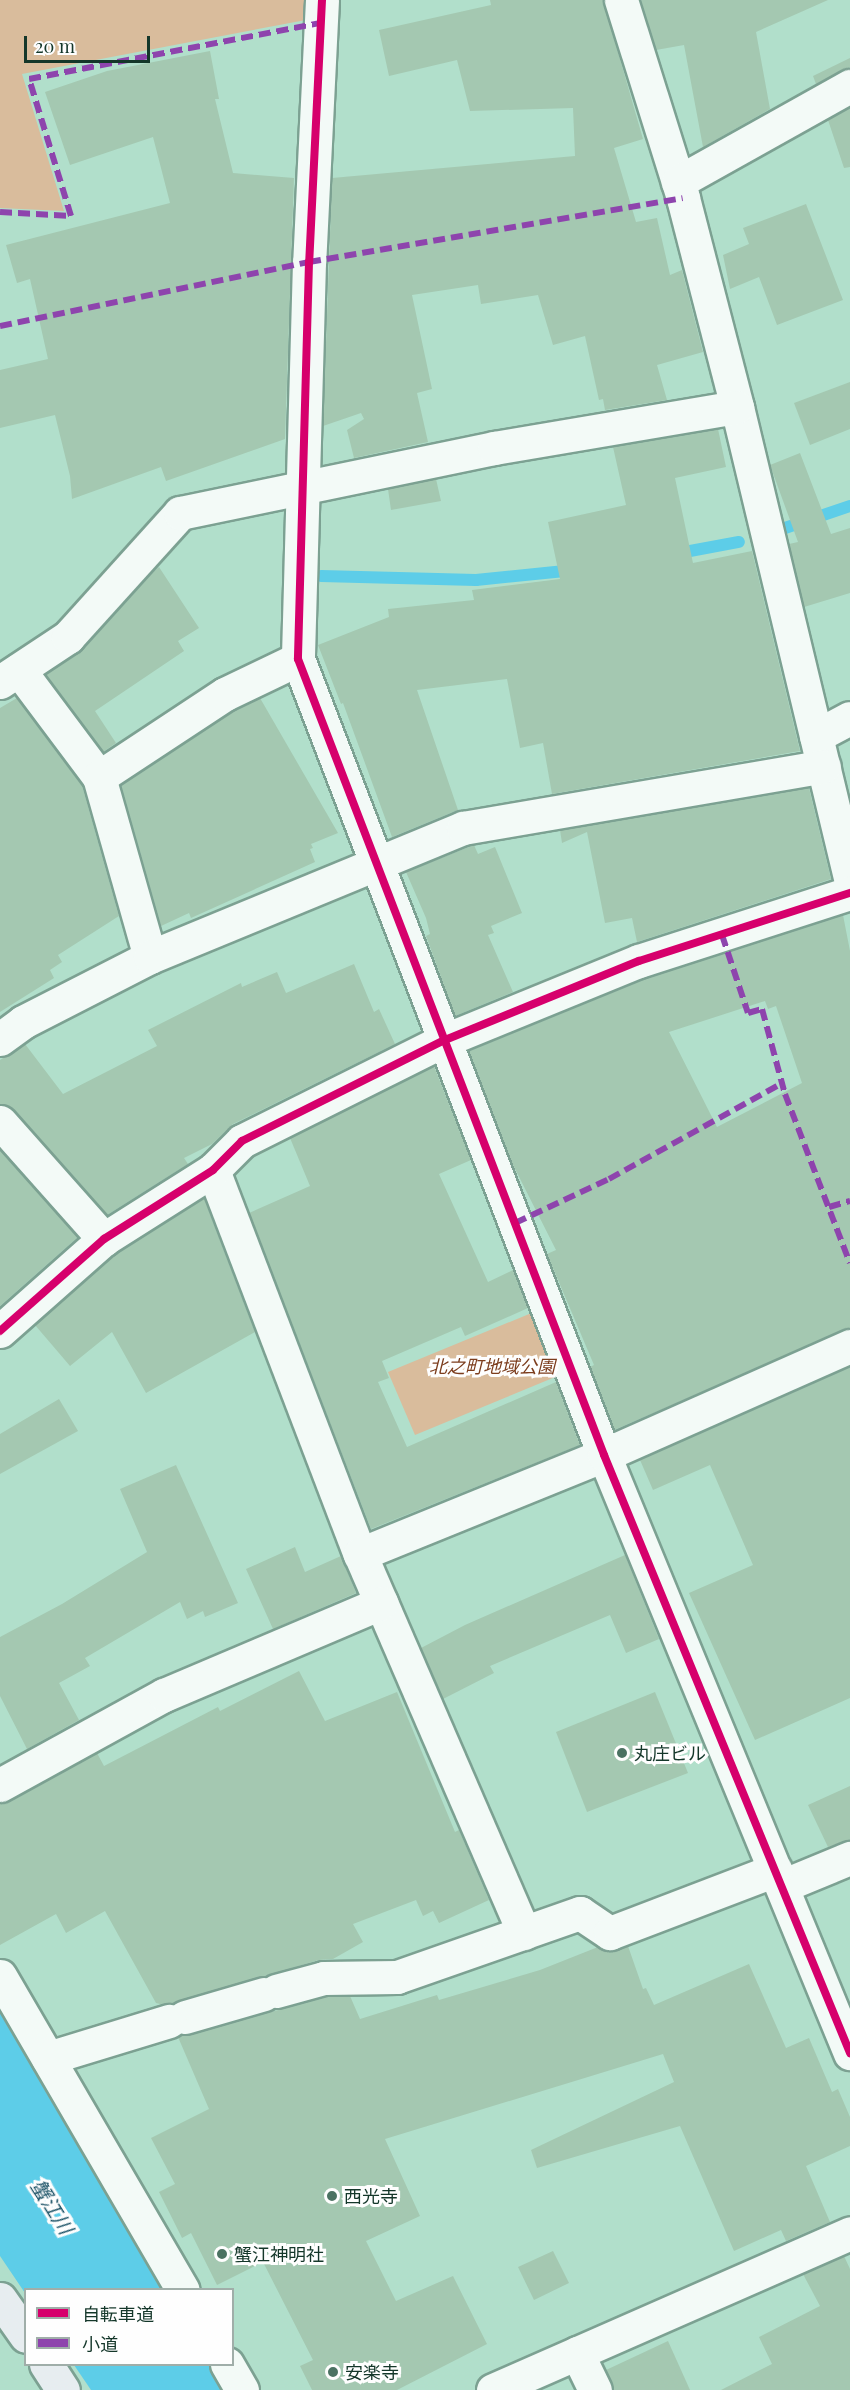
<!DOCTYPE html>
<meta charset="utf-8">
<style>
body{margin:0}
#map{position:relative;width:850px;height:2390px;overflow:hidden;background:#b1dfcb;font-family:"Playfair Display","Noto Sans JP",serif}
div>[style]{position:absolute}
.green>*{inset:0;background:#d9bc9c}
.water>*{inset:0;background:#5dcde8}
.stream>*{height:12px;margin:-6px;padding:0 6px;transform-origin:6px;border-radius:6px;background:#5dcde8}
.building>*{inset:0;background:#a4c8b1}
.roads{filter:drop-shadow(2px 0 #7ca192) drop-shadow(-2px 0 #7ca192) drop-shadow(0 2px #7ca192) drop-shadow(0 -2px #7ca192)}
.minor>*{height:33px;margin:-16.5px;padding:0 16.5px;transform-origin:16.5px;border-radius:16.5px;background:#f3faf7}
.major>*{height:33px;margin:-16.5px;padding:0 16.5px;transform-origin:16.5px;border-radius:16.5px;background:#e7edf0}
.quiet>*{height:6px;margin-top:-3px;transform-origin:0;background:repeating-linear-gradient(90deg,#8e44ad 0 12px,transparent 0 18px)}
.cycleway>*{height:8px;margin:-4px;padding:0 4px;transform-origin:4px;border-radius:4px;background:#d6006c}
.dots>*{width:16px;height:16px;translate:-50% -50%;box-sizing:border-box;border:3px solid #fefefe;border-radius:50%}
span{translate:-50% -50%;white-space:nowrap;text-align:center;line-height:1.15;-webkit-text-stroke:6px #fefefe;paint-order:stroke}
.park-label{font-size:18px;color:#7c3d1d;font-style:italic}
.poi-label{font-size:18px;color:#14372a}
.left{translate:0 -50%;text-align:left}
.water-label{font-size:20px;color:#1b5266;font-style:italic}
.legend{position:absolute;left:24px;top:2288px;width:210px;height:78px;box-sizing:border-box;background:#fefefe;border:2px solid #a0aea9;margin:0;padding:8px 10px;list-style:none;font-size:18px;color:#14372a}
.legend li{display:flex;align-items:center;gap:12px;height:30px}
.legend b{width:30px;border:2px solid #a0aea9}
.scale{position:absolute;left:24px;top:36px;width:126px;height:27px;box-sizing:border-box;border:3px solid #14372a;border-top:0;padding-left:8px;font-size:18px;line-height:21px;white-space:nowrap;color:#14372a;-webkit-text-stroke:4px #fefefe;paint-order:stroke}
</style>
<div id="map">
<div class="green">
<div style="clip-path:polygon(0 0,312px 0,311px 19px,22px 74px,64px 211px,0 208px)"></div>
<div style="clip-path:polygon(534px 1312px,560px 1375px,415px 1435px,388px 1372px)"></div>
</div>
<div class="water">
<div style="clip-path:polygon(0 2013px,106px 2186px,165px 2289px,26px 2290px,25px 2293px,0 2256px)"></div>
<div style="clip-path:polygon(74px 2365px,211px 2365px,227px 2390px,91px 2390px)"></div>
</div>
<div class="stream">
<div style="left:782px;top:529px;width:72px;rotate:-18.7deg"></div>
<div style="left:674px;top:554px;width:66px;rotate:-10.5deg"></div>
<div style="left:321px;top:576px;width:155px;rotate:1.5deg"></div>
<div style="left:476px;top:580px;width:99px;rotate:-5.8deg"></div>
</div>
<div class="building">
<div style="clip-path:polygon(490px 0,603px 0,643px 139px,614px 148px,636px 222px,657px 218px,670px 275px,682px 270px,703px 352px,657px 365px,667px 400px,605px 410px,603px 399px,599px 400px,585px 336px,553px 345px,538px 295px,481px 304px,478px 285px,412px 295px,432px 389px,417px 393px,428px 442px,354px 458px,347px 430px,364px 419px,361px 413px,323px 426px,332px 178px,575px 156px,573px 108px,470px 111px,457px 60px,389px 76px,379px 30px,491px 5px)"></div>
<div style="clip-path:polygon(641px 0,828px 0,756px 32px,770px 109px,703px 147px,684px 45px,656px 50px)"></div>
<div style="clip-path:polygon(210px 51px,219px 99px,215px 99px,233px 173px,294px 178px,285px 439px,166px 481px,161px 467px,72px 499px,70px 476px,55px 415px,0 428px,0 370px,48px 359px,30px 279px,17px 283px,6px 245px,170px 203px,153px 137px,70px 165px,45px 92px,107px 71px)"></div>
<div style="clip-path:polygon(850px 58px,850px 67px,816px 84px,813px 76px)"></div>
<div style="clip-path:polygon(850px 107px,850px 167px,844px 168px,828px 120px)"></div>
<div style="clip-path:polygon(806px 204px,843px 300px,777px 325px,759px 277px,730px 289px,723px 255px,749px 244px,743px 228px)"></div>
<div style="clip-path:polygon(850px 382px,850px 429px,810px 445px,794px 403px)"></div>
<div style="clip-path:polygon(718px 429px,726px 467px,675px 478px,693px 563px,752px 551px,800px 751px,552px 794px,543px 743px,520px 748px,507px 679px,417px 690px,458px 810px,392px 837px,343px 703px,341px 704px,318px 645px,389px 617px,388px 609px,474px 600px,472px 590px,560px 579px,548px 522px,626px 505px,613px 447px)"></div>
<div style="clip-path:polygon(800px 453px,831px 534px,850px 528px,850px 593px,804px 607px,789px 544px,798px 542px,770px 465px)"></div>
<div style="clip-path:polygon(436px 479px,441px 501px,391px 510px,388px 489px)"></div>
<div style="clip-path:polygon(159px 567px,199px 628px,178px 641px,184px 651px,95px 711px,116px 743px,103px 752px,46px 674px,82px 650px,152px 573px)"></div>
<div style="clip-path:polygon(17px 698px,82px 785px,119px 916px,58px 955px,62px 962px,50px 970px,54px 978px,0 1012px,0 708px)"></div>
<div style="clip-path:polygon(260px 698px,338px 833px,311px 844px,313px 848px,310px 849px,315px 862px,191px 918px,189px 913px,161px 926px,121px 785px,234px 710px)"></div>
<div style="clip-path:polygon(809px 788px,831px 879px,637px 942px,632px 918px,605px 923px,587px 832px,562px 843px,560px 830px)"></div>
<div style="clip-path:polygon(474px 845px,478px 854px,495px 847px,522px 913px,491px 926px,494px 933px,488px 935px,513px 992px,455px 1016px,426px 936px,430px 934px,426px 918px,406px 872px)"></div>
<div style="clip-path:polygon(evenodd,843px 915px,850px 951px,850px 1328px,614px 1430px,590px 1367px,594px 1365px,547px 1254px,556px 1250px,511px 1161px,469px 1051px,645px 979px,843px 915px,765px 1001px,768px 1009px,776px 1006px,802px 1083px,717px 1127px,669px 1032px,765px 1001px)"></div>
<div style="clip-path:polygon(354px 964px,374px 1012px,379px 1009px,395px 1044px,233px 1124px,212px 1144px,184px 1158px,188px 1164px,107px 1215px,14px 1110px,0 1104px,0 1060px,25px 1044px,63px 1094px,157px 1046px,148px 1030px,241px 983px,242px 987px,277px 972px,286px 993px)"></div>
<div style="clip-path:polygon(434px 1066px,471px 1160px,439px 1174px,488px 1282px,513px 1270px,528px 1308px,465px 1336px,461px 1327px,382px 1361px,389px 1378px,378px 1382px,407px 1447px,556px 1382px,580px 1445px,371px 1529px,249px 1213px,310px 1186px,290px 1138px)"></div>
<div style="clip-path:polygon(0 1150px,78px 1237px,0 1306px)"></div>
<div style="clip-path:polygon(204px 1198px,255px 1332px,146px 1393px,112px 1332px,70px 1366px,35px 1325px,115px 1254px)"></div>
<div style="clip-path:polygon(850px 1367px,850px 1698px,755px 1740px,689px 1593px,753px 1565px,710px 1465px,653px 1490px,640px 1460px)"></div>
<div style="clip-path:polygon(59px 1399px,78px 1431px,0 1474px,0 1434px)"></div>
<div style="clip-path:polygon(176px 1465px,238px 1603px,205px 1617px,203px 1611px,187px 1619px,180px 1602px,85px 1658px,90px 1666px,59px 1683px,79px 1720px,27px 1749px,0 1696px,0 1637px,62px 1604px,147px 1552px,120px 1489px)"></div>
<div style="clip-path:polygon(295px 1547px,305px 1572px,341px 1556px,356px 1593px,273px 1629px,246px 1569px)"></div>
<div style="clip-path:polygon(625px 1555px,659px 1639px,626px 1653px,610px 1615px,490px 1666px,494px 1673px,443px 1699px,421px 1648px,465px 1625px)"></div>
<div style="clip-path:polygon(299px 1671px,325px 1721px,397px 1692px,455px 1832px,459px 1830px,489px 1900px,439px 1923px,433px 1911px,423px 1916px,416px 1900px,353px 1924px,363px 1942px,333px 1959px,319px 1960px,173px 2003px,160px 2004px,156px 2003px,105px 1911px,66px 1933px,56px 1914px,0 1945px,0 1804px,97px 1753px,104px 1766px,218px 1707px,220px 1711px)"></div>
<div style="clip-path:polygon(655px 1692px,688px 1773px,587px 1812px,556px 1732px)"></div>
<div style="clip-path:polygon(850px 1786px,850px 1840px,828px 1847px,808px 1805px)"></div>
<div style="clip-path:polygon(628px 1946px,643px 1989px,646px 1988px,654px 2005px,749px 1964px,786px 2048px,809px 2038px,832px 2092px,838px 2089px,850px 2117px,850px 2146px,806px 2166px,830px 2222px,786px 2241px,781px 2230px,734px 2251px,680px 2126px,537px 2168px,531px 2150px,674px 2082px,663px 2054px,385px 2139px,420px 2216px,366px 2241px,396px 2301px,453px 2276px,487px 2344px,397px 2390px,312px 2390px,300px 2366px,313px 2360px,263px 2262px,217px 2285px,191px 2233px,182px 2238px,159px 2192px,175px 2184px,151px 2138px,209px 2109px,178px 2037px,327px 1997px,350px 1996px,360px 2019px,437px 1995px,439px 2000px,540px 1970px,598px 1947px,608px 1952px)"></div>
<div style="clip-path:polygon(553px 2251px,569px 2283px,534px 2300px,518px 2267px)"></div>
<div style="clip-path:polygon(844px 2256px,850px 2269px,850px 2390px,721px 2390px,772px 2364px,759px 2337px,820px 2306px,803px 2274px)"></div>
<div style="clip-path:polygon(668px 2341px,690px 2390px,614px 2390px,606px 2370px)"></div>
</div>
<div class="roads">
<div class="minor">
<div style="left:322px;top:0;width:262px;rotate:92.8deg"></div>
<div style="left:309px;top:262px;width:397px;rotate:91.6deg"></div>
<div style="left:298px;top:659px;width:853px;rotate:68.97deg"></div>
<div style="left:604px;top:1455px;width:647px;rotate:67.64deg"></div>
<div style="left:621px;top:0;width:207px;rotate:72.6deg"></div>
<div style="left:683px;top:198px;width:216px;rotate:75.5deg"></div>
<div style="left:737px;top:407px;width:485px;rotate:76.5deg"></div>
<div style="left:678px;top:182px;width:197px;rotate:-29.2deg"></div>
<div style="left:19px;top:670px;width:134px;rotate:53.2deg"></div>
<div style="left:99px;top:777px;width:187px;rotate:74.2deg"></div>
<div style="left:0;top:682px;width:82px;rotate:-33.5deg"></div>
<div style="left:68px;top:637px;width:167px;rotate:-47.9deg"></div>
<div style="left:180px;top:513px;width:321px;rotate:-11.7deg"></div>
<div style="left:494px;top:448px;width:246px;rotate:-9.6deg"></div>
<div style="left:816px;top:736px;width:38px;rotate:-28deg"></div>
<div style="left:99px;top:777px;width:151px;rotate:-33.4deg"></div>
<div style="left:225px;top:694px;width:81px;rotate:-25.6deg"></div>
<div style="left:0;top:1039px;width:29px;rotate:-36deg"></div>
<div style="left:23px;top:1022px;width:143px;rotate:-27.1deg"></div>
<div style="left:150px;top:957px;width:339px;rotate:-22.4deg"></div>
<div style="left:463px;top:828px;width:366px;rotate:-9.7deg"></div>
<div style="left:0;top:1122px;width:157px;rotate:48.4deg"></div>
<div style="left:213px;top:1170px;width:411px;rotate:69.1deg"></div>
<div style="left:360px;top:1554px;width:413px;rotate:66.6deg"></div>
<div style="left:0;top:1331px;width:139px;rotate:-41.5deg"></div>
<div style="left:104px;top:1239px;width:129px;rotate:-32.3deg"></div>
<div style="left:213px;top:1170px;width:41px;rotate:-45deg"></div>
<div style="left:242px;top:1141px;width:227px;rotate:-26.5deg"></div>
<div style="left:445px;top:1040px;width:209px;rotate:-22.2deg"></div>
<div style="left:639px;top:961px;width:222px;rotate:-17.9deg"></div>
<div style="left:360px;top:1554px;width:263px;rotate:-22.1deg"></div>
<div style="left:604px;top:1455px;width:269px;rotate:-23.9deg"></div>
<div style="left:0;top:1785px;width:187px;rotate:-28.8deg"></div>
<div style="left:164px;top:1695px;width:236px;rotate:-23deg"></div>
<div style="left:782px;top:1886px;width:74px;rotate:-22.4deg"></div>
<div style="left:0;top:1976px;width:363px;rotate:59.8deg"></div>
<div style="left:276px;top:1991px;width:50px;rotate:-15.2deg"></div>
<div style="left:324px;top:1978px;width:73px;rotate:-0.8deg"></div>
<div style="left:397px;top:1977px;width:194px;rotate:-19.3deg"></div>
<div style="left:580px;top:1913px;width:36px;rotate:34deg"></div>
<div style="left:610px;top:1933px;width:177px;rotate:-20.9deg"></div>
<div style="left:185px;top:2017px;width:82px;rotate:-16.2deg"></div>
<div style="left:48px;top:2058px;width:127px;rotate:-17deg"></div>
<div style="left:577px;top:2353px;width:41px;rotate:64.1deg"></div>
<div style="left:227px;top:2364px;width:30px;rotate:60deg"></div>
<div style="left:493px;top:2390px;width:390px;rotate:-23.7deg"></div>
</div>
<div class="major">
<div style="left:0;top:2299px;width:45px;rotate:54.9deg"></div>
<div style="left:46px;top:2364px;width:31px;rotate:57deg"></div>
</div>
</div>
<div class="quiet">
<div style="left:0;top:212px;width:71px;rotate:3.2deg"></div>
<div style="left:71px;top:216px;width:143px;rotate:-107deg"></div>
<div style="left:29px;top:79px;width:297px;rotate:-10.9deg"></div>
<div style="left:0;top:326px;width:316px;rotate:-11.7deg"></div>
<div style="left:309px;top:262px;width:379px;rotate:-9.7deg"></div>
<div style="left:722px;top:935px;width:82px;rotate:71.6deg"></div>
<div style="left:748px;top:1013px;width:15px;rotate:-16deg"></div>
<div style="left:762px;top:1009px;width:88px;rotate:74.9deg"></div>
<div style="left:785px;top:1094px;width:181px;rotate:69deg"></div>
<div style="left:829px;top:1207px;width:22px;rotate:-16deg"></div>
<div style="left:515px;top:1223px;width:104px;rotate:-25.1deg"></div>
<div style="left:609px;top:1179px;width:198px;rotate:-29deg"></div>
</div>
<div class="cycleway">
<div style="left:322px;top:0;width:262px;rotate:92.8deg"></div>
<div style="left:309px;top:262px;width:397px;rotate:91.6deg"></div>
<div style="left:298px;top:659px;width:853px;rotate:68.97deg"></div>
<div style="left:604px;top:1455px;width:647px;rotate:67.64deg"></div>
<div style="left:0;top:1331px;width:139px;rotate:-41.5deg"></div>
<div style="left:104px;top:1239px;width:129px;rotate:-32.3deg"></div>
<div style="left:213px;top:1170px;width:41px;rotate:-45deg"></div>
<div style="left:242px;top:1141px;width:227px;rotate:-26.5deg"></div>
<div style="left:445px;top:1040px;width:209px;rotate:-22.2deg"></div>
<div style="left:639px;top:961px;width:222px;rotate:-17.9deg"></div>
</div>
<div class="dots">
<div style="left:622px;top:1753px;background:#4b7262"></div>
<div style="left:332px;top:2196px;background:#4b7262"></div>
<div style="left:222px;top:2254px;background:#4b7262"></div>
<div style="left:333px;top:2372px;background:#4b7262"></div>
</div>
<div class="park-label">
<span style="left:492px;top:1366px">北之町地域公園</span>
</div>
<div class="poi-label">
<span class="left" style="left:634px;top:1753px">丸庄ビル</span>
<span class="left" style="left:344px;top:2196px">西光寺</span>
<span class="left" style="left:234px;top:2254px">蟹江神明社</span>
<span class="left" style="left:345px;top:2372px">安楽寺</span>
</div>
<div class="water-label">
<span style="left:53px;top:2206px;rotate:58deg">蟹江川</span>
</div>
<ul class="legend">
<li><b style="height:8px;background:#d6006c"></b>自転車道</li>
<li><b style="height:8px;background:#8e44ad"></b>小道</li>
</ul>
<div class="scale">20 m</div>
</div>
